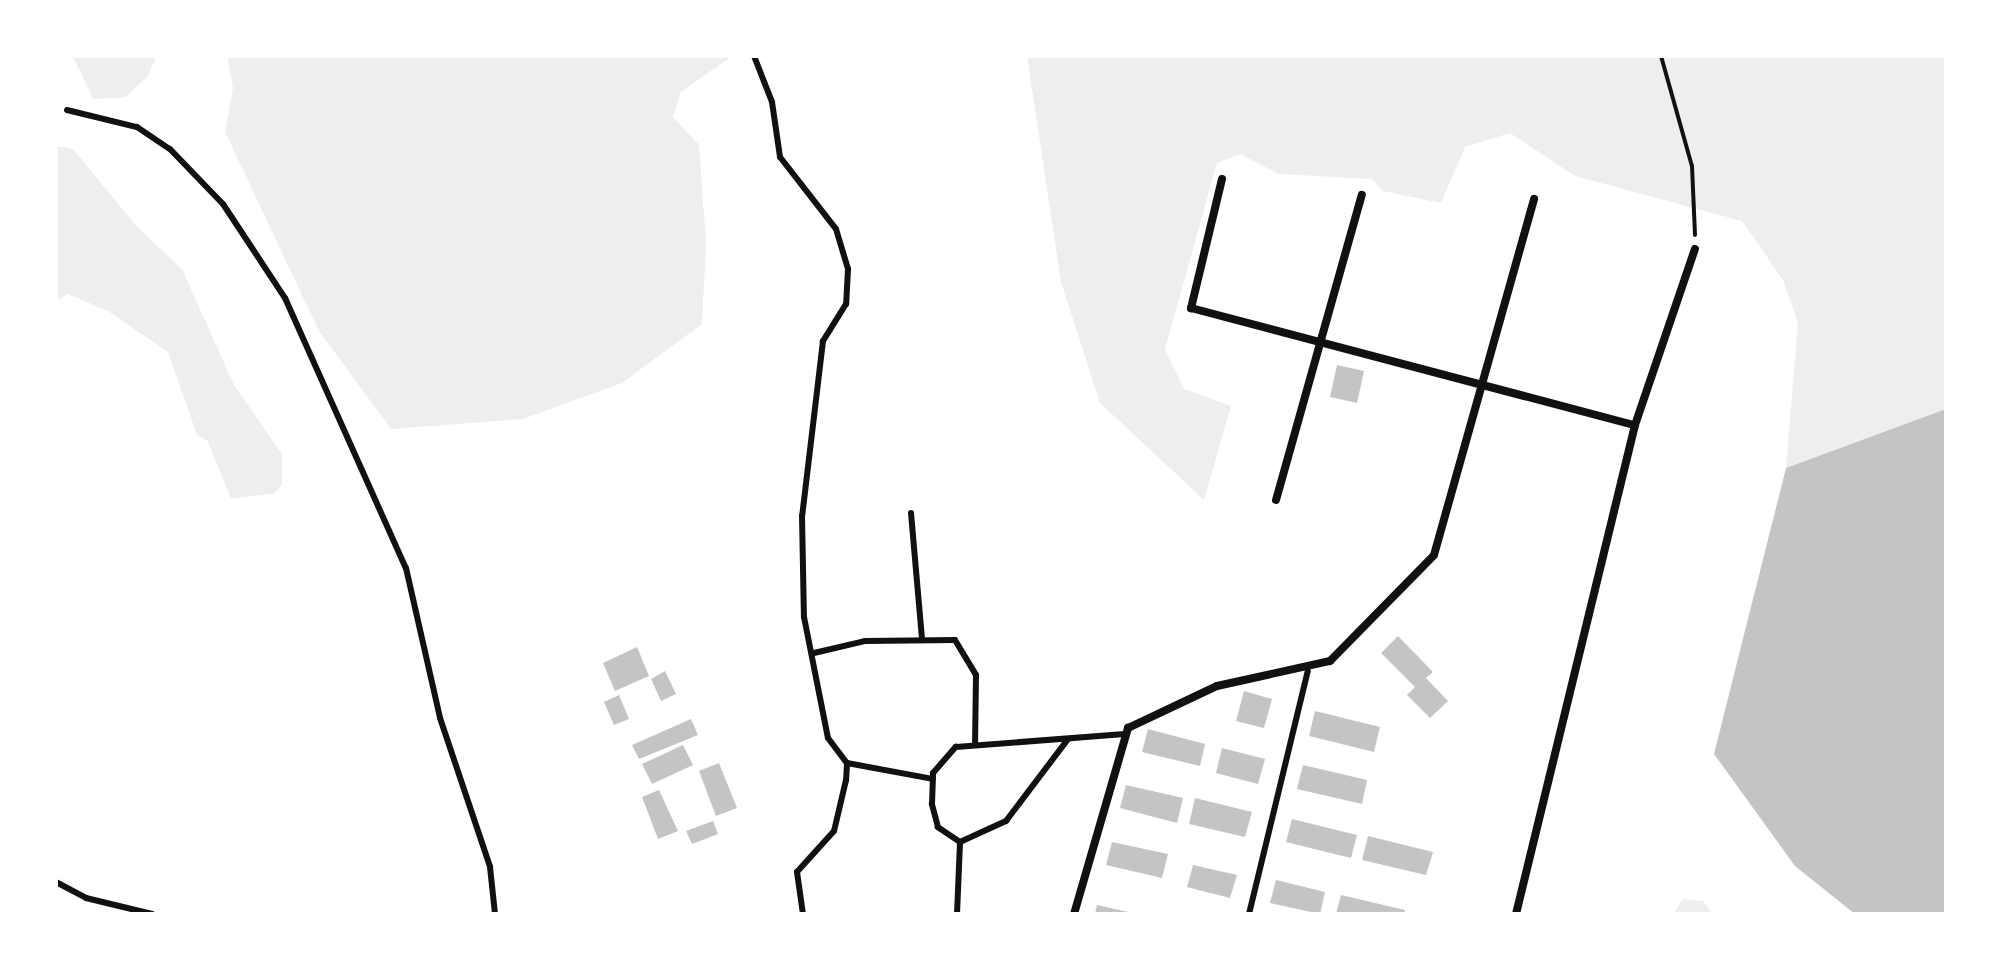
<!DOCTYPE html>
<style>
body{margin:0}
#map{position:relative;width:2002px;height:970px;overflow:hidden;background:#fff;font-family:"DejaVu Sans",sans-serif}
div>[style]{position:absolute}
.green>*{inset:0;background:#eee}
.building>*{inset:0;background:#c4c4c4}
.path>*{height:4px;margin:-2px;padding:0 2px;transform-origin:2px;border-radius:2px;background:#111}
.service>*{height:6px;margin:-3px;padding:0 3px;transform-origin:3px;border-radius:3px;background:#111}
.minor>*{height:8px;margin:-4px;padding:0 4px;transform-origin:4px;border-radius:4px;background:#111}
span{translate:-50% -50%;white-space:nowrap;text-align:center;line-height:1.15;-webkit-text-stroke:6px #fff;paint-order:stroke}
.frame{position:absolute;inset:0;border:58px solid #fff;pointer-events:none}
</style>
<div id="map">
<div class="green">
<div style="clip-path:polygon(73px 56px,156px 56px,148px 76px,125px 97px,93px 99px)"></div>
<div style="clip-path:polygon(227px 56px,732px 56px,681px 92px,673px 117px,699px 145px,706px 243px,702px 324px,622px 383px,523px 419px,391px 429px,319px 331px,225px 132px,233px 88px)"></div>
<div style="clip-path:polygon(1027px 56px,1946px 56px,1946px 409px,1786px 468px,1798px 323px,1783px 280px,1742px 221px,1575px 176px,1510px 133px,1465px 147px,1441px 203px,1383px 191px,1372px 179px,1279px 174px,1240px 154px,1217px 163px,1165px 349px,1184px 389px,1231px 406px,1204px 500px,1100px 403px,1061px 282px)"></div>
<div style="clip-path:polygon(56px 146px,73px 149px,138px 228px,182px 269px,234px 385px,282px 454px,282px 484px,274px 494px,231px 498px,207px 440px,197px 435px,168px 352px,108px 311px,68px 294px,56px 301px)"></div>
<div style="clip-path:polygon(1683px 899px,1703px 901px,1713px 914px,1673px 914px)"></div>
</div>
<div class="building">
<div style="clip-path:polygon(1337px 365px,1364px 371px,1357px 403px,1330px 397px)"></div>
<div style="clip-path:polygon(1946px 409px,1946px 914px,1855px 914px,1795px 866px,1714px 754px,1786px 468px)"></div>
<div style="clip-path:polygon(1398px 636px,1433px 672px,1426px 678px,1448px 701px,1430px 718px,1407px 695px,1415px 687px,1381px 653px)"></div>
<div style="clip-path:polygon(637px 647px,649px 676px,615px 691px,603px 663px)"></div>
<div style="clip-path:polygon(665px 671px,676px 694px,661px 701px,651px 679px)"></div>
<div style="clip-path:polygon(1244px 691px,1272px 699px,1264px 728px,1236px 721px)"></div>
<div style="clip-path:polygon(619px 695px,629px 719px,614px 725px,604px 702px)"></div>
<div style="clip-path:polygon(1315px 711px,1380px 727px,1374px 752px,1309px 736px)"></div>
<div style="clip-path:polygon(691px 719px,698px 735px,639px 759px,632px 745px)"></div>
<div style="clip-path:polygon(1148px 729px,1205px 744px,1200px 766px,1142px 752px)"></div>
<div style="clip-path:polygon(683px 745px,693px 765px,652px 784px,642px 764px)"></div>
<div style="clip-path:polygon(1222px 748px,1265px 759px,1258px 784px,1216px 773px)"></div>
<div style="clip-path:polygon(719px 763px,737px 808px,716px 816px,699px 771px)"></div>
<div style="clip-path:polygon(1303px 765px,1367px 780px,1362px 804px,1297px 789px)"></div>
<div style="clip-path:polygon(1126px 785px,1183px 798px,1177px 823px,1120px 808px)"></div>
<div style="clip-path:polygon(659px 790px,678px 831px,658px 839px,642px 797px)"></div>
<div style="clip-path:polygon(1195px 798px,1252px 812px,1245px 837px,1189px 824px)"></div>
<div style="clip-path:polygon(1292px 819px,1357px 835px,1351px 858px,1286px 842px)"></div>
<div style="clip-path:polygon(713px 821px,718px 834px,692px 844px,686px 831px)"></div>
<div style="clip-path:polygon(1368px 836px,1433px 852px,1426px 875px,1362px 860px)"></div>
<div style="clip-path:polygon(1112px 842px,1168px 854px,1162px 878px,1106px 865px)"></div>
<div style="clip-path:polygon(1193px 865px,1237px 875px,1230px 898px,1187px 887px)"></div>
<div style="clip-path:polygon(1276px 880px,1325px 892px,1320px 914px,1270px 903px)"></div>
<div style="clip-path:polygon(1341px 895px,1405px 910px,1404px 914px,1336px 914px)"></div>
<div style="clip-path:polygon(1097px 905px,1133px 913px,1132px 914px,1095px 914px)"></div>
</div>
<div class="path">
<div style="left:1661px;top:56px;width:114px;rotate:74.3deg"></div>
<div style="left:1692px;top:166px;width:69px;rotate:87.5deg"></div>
</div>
<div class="service">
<div style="left:754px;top:56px;width:49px;rotate:68.6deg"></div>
<div style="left:772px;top:102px;width:56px;rotate:81.7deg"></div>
<div style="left:780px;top:157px;width:91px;rotate:52.1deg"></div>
<div style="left:836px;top:229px;width:42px;rotate:73.3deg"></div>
<div style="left:848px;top:269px;width:35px;rotate:93deg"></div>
<div style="left:846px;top:304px;width:44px;rotate:121.9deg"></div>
<div style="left:823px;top:341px;width:176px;rotate:96.8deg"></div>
<div style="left:802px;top:516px;width:101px;rotate:88.9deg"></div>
<div style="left:804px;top:617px;width:123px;rotate:78.8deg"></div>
<div style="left:828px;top:738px;width:31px;rotate:53deg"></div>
<div style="left:847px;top:763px;width:17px;rotate:93deg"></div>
<div style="left:846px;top:780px;width:52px;rotate:103.2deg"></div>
<div style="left:834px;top:831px;width:55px;rotate:132.1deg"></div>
<div style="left:797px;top:872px;width:42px;rotate:81.9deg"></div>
<div style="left:67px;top:110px;width:72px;rotate:13.7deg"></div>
<div style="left:137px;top:127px;width:40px;rotate:34deg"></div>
<div style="left:170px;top:149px;width:76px;rotate:46.1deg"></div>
<div style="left:223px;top:204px;width:113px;rotate:56.6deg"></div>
<div style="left:285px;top:298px;width:296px;rotate:65.9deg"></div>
<div style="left:406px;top:568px;width:154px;rotate:77.2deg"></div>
<div style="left:440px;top:718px;width:157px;rotate:71.4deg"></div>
<div style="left:490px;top:867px;width:47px;rotate:83.9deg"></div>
<div style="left:911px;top:513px;width:125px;rotate:85deg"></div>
<div style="left:814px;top:653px;width:52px;rotate:-13.2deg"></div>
<div style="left:865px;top:641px;width:90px;rotate:-0.6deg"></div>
<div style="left:955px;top:640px;width:41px;rotate:59deg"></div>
<div style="left:976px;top:675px;width:68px;rotate:90.8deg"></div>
<div style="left:847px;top:763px;width:87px;rotate:10.5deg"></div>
<div style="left:960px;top:842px;width:27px;rotate:-146deg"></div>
<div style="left:938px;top:827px;width:24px;rotate:-105deg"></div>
<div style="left:932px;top:804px;width:31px;rotate:-88deg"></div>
<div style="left:933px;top:773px;width:35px;rotate:-49deg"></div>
<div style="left:956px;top:747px;width:169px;rotate:-4.4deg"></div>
<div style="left:56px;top:882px;width:34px;rotate:28deg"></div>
<div style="left:86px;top:898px;width:68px;rotate:13.6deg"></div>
<div style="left:957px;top:914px;width:72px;rotate:-87.6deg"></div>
<div style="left:960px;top:842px;width:51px;rotate:-24.5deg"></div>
<div style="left:1006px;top:821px;width:103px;rotate:-52.9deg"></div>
<div style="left:1249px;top:914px;width:250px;rotate:-76.4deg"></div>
</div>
<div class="minor">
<div style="left:1222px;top:179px;width:133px;rotate:103.5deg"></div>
<div style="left:1191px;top:308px;width:459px;rotate:14.8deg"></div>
<div style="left:1276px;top:500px;width:317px;rotate:-74.3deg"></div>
<div style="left:1074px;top:914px;width:194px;rotate:-73.8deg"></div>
<div style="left:1128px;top:728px;width:98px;rotate:-25.3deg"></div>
<div style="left:1217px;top:686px;width:116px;rotate:-12.5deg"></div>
<div style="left:1330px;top:661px;width:148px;rotate:-45.5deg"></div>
<div style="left:1434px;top:555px;width:370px;rotate:-74.3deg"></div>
<div style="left:1516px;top:914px;width:503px;rotate:-76.32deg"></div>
<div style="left:1635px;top:425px;width:186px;rotate:-71.2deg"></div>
</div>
<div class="frame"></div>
</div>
